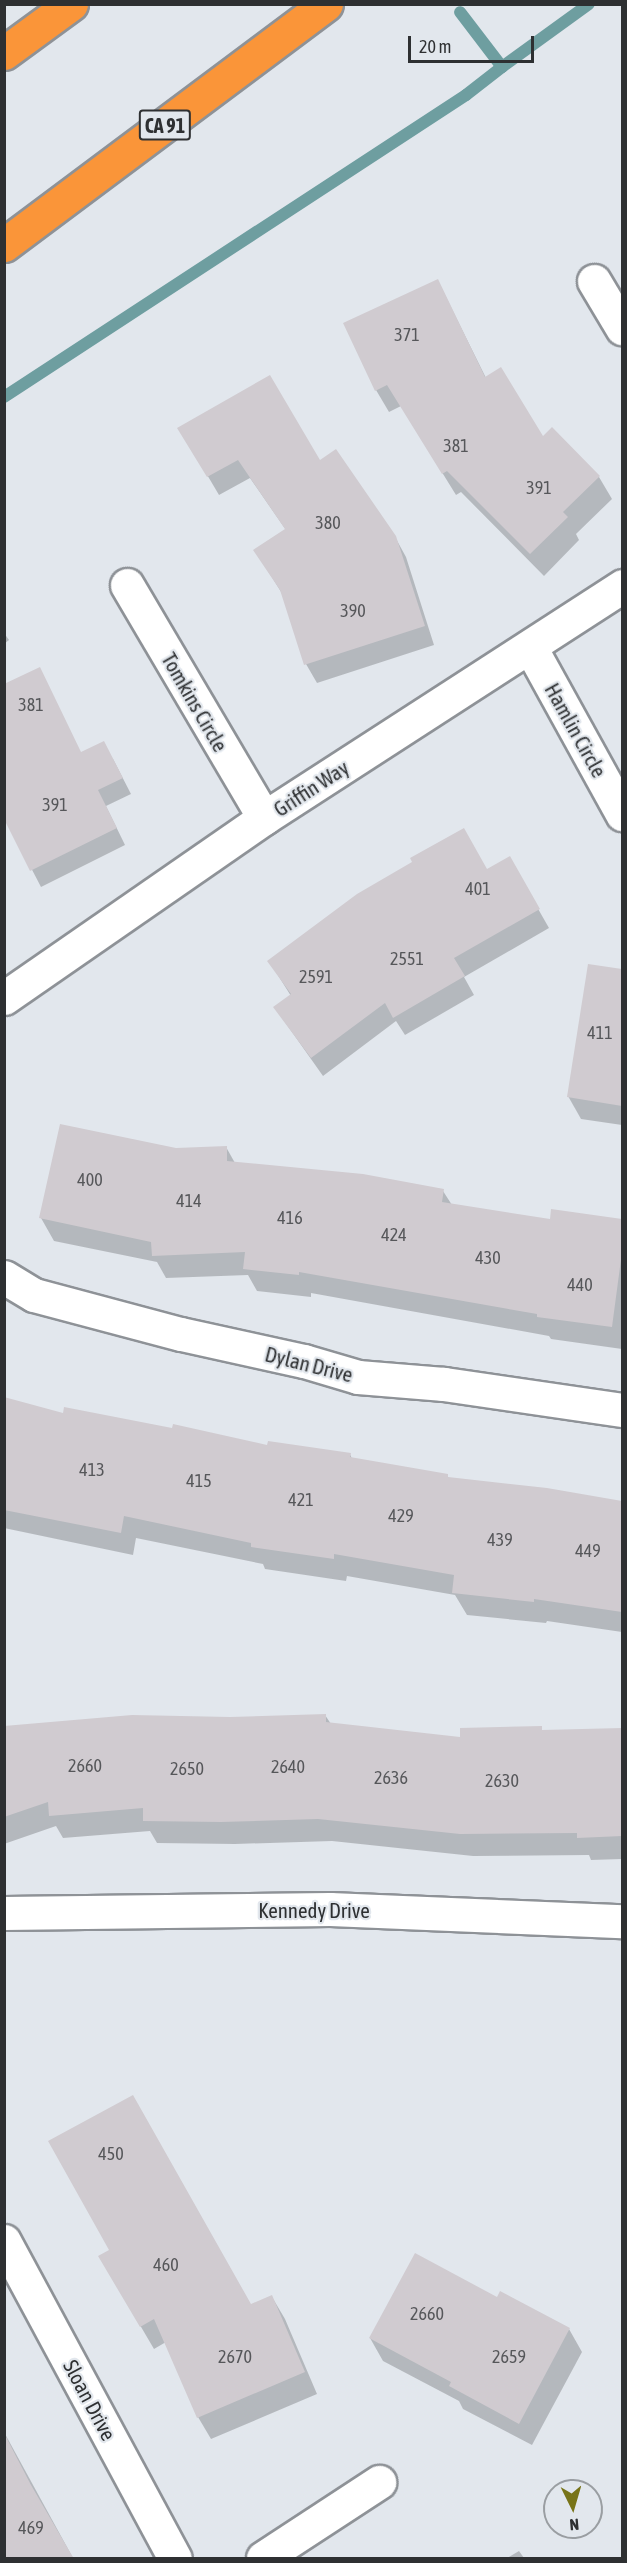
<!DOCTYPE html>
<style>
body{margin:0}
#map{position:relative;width:627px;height:2563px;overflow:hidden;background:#e2e7ed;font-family:"Asap Condensed",sans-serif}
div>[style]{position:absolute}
.shadow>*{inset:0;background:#0003}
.stream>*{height:12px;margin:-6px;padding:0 6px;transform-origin:6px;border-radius:6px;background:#6e9ea0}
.building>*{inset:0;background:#d0cbd0}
.roads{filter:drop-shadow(2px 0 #8e9297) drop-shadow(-2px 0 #8e9297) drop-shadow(0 2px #8e9297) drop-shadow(0 -2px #8e9297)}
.minor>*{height:33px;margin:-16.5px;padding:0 16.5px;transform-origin:16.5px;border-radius:16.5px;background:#fff}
.tertiary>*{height:33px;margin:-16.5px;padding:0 16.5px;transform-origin:16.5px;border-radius:16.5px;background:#fff}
.motorway>*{height:33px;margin:-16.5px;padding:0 16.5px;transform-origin:16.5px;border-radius:16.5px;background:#fa9539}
span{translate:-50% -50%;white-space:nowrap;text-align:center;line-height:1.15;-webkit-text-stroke:4.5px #e2e7ed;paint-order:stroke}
.number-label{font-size:18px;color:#56575a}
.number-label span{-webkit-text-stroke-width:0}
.shield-label span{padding:2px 4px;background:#e2e7ed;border:2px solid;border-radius:4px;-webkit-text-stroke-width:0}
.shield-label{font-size:20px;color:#2e3032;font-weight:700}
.street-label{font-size:21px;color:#2e3032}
.frame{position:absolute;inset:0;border:6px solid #2e3032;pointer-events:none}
.north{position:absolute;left:543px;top:2479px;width:60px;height:60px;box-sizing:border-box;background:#e2e7ed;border:2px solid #9a9ea2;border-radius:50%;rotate:175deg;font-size:16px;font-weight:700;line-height:24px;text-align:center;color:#2e3032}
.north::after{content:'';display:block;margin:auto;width:21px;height:27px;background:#787418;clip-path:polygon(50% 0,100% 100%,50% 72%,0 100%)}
.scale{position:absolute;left:408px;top:36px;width:126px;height:27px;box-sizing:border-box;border:3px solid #2e3032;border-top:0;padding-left:8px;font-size:18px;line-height:21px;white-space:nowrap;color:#2e3032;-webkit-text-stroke:4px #e2e7ed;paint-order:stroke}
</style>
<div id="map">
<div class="shadow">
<div style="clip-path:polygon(438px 281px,486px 378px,542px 438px,552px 429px,599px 477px,612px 499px,576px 534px,579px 540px,544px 576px,461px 492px,456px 495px,401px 406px,389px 412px,376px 390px)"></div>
<div style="clip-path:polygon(180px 429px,320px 462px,395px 537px,406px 557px,434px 645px,317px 683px,306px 664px,283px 595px,255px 550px,286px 530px,250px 478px,219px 495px)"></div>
<div style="clip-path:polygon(4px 633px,9px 640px,4px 644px)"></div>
<div style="clip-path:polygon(81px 754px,113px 759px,131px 794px,106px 806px,125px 845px,41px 887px,4px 816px)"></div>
<div style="clip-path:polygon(509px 858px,549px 928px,464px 977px,474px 995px,405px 1035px,396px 1021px,323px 1076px,275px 1008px,291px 996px,269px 961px,487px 871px)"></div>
<div style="clip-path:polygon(589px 966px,622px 971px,622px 1125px,581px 1119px,568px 1096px)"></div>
<div style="clip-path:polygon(226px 1147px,235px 1163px,443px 1191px,452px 1205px,551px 1221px,553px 1211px,622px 1220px,622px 1349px,551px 1339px,549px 1336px,311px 1293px,311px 1297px,257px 1291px,248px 1275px,166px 1278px,157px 1262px,54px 1241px,41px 1218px,176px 1150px)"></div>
<div style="clip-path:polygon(4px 1398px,64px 1415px,268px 1446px,350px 1454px,352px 1459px,447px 1475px,449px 1479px,547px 1489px,622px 1502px,622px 1632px,547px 1621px,546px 1623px,467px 1615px,455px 1595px,347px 1576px,346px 1581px,265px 1569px,263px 1564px,136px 1538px,133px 1555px,4px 1528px)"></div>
<div style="clip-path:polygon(325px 1715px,331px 1724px,462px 1739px,541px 1728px,543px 1732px,622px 1729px,622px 1859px,591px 1860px,589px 1855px,473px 1856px,332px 1841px,235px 1844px,157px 1843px,150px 1831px,63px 1838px,56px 1826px,4px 1844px,4px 1728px)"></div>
<div style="clip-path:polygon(100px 2257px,250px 2306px,272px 2297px,285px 2319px,317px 2394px,211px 2439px,198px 2417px,166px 2342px,154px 2349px)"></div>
<div style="clip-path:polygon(497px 2299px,569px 2329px,582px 2352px,532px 2445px,463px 2409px,459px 2401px,383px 2361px,370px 2338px)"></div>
<div style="clip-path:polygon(4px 2432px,73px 2558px,4px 2558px)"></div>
<div style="clip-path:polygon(519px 2551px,524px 2558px,507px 2558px)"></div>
</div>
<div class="stream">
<div style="left:502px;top:67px;width:107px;rotate:-35.9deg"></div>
<div style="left:4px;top:397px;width:552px;rotate:-33.17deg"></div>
<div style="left:466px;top:95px;width:46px;rotate:-37.9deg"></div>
<div style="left:502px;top:67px;width:69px;rotate:-127.4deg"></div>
</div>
<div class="building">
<div style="clip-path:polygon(438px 279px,485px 377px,501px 367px,543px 436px,552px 427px,600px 476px,563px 512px,568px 517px,530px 554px,447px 471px,442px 474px,387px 385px,375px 391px,343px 323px)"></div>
<div style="clip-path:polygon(270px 375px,320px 460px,336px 449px,396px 536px,425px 626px,304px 665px,280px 590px,253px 550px,285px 529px,238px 460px,207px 477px,177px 428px)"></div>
<div style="clip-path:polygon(40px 667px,81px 752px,104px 741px,123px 778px,98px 790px,117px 828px,30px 871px,4px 819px,4px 684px)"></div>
<div style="clip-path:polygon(464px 828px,487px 869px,510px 856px,540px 909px,454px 958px,465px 976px,393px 1018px,385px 1003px,311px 1058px,273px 1007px,291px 994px,267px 961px,357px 894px,412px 862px,410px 858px)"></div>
<div style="clip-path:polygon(588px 964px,622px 969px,622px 1106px,567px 1097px)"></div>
<div style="clip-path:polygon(60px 1124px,176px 1148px,227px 1146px,227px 1161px,363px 1174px,444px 1189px,442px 1202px,550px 1219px,551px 1209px,622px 1219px,622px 1252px,612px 1327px,537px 1317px,537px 1314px,299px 1272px,299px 1275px,243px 1269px,245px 1252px,152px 1256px,151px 1242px,39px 1218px)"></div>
<div style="clip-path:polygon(4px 1397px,63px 1413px,64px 1407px,172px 1428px,173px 1424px,267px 1445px,268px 1441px,351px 1453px,350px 1457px,448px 1474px,448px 1477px,547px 1488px,622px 1501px,622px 1612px,534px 1599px,534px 1602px,452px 1593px,454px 1575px,334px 1554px,334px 1559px,251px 1547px,251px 1543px,124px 1516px,121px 1533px,4px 1510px)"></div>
<div style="clip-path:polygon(326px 1714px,326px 1722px,460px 1737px,460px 1728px,542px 1726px,542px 1730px,622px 1728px,622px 1836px,577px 1838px,577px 1833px,460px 1834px,318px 1819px,221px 1822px,143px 1821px,143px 1808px,49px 1816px,48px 1802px,4px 1817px,4px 1726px,132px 1715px,230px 1717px)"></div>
<div style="clip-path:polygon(133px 2095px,251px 2304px,272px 2295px,305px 2372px,197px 2418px,154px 2319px,140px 2327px,98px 2256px,109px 2250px,48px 2141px)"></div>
<div style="clip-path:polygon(415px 2253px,497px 2297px,500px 2291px,570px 2328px,519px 2424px,449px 2386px,451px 2382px,369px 2338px)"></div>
<div style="clip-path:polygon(4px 2433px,31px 2485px,74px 2559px,4px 2559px)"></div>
</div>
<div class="roads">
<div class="minor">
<div style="left:594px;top:281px;width:55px;rotate:59.2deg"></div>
<div style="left:127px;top:585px;width:270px;rotate:59.5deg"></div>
<div style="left:530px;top:647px;width:191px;rotate:61.1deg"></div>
<div style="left:4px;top:1277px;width:35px;rotate:31deg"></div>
<div style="left:34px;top:1295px;width:152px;rotate:14.9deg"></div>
<div style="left:181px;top:1334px;width:126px;rotate:12.4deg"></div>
<div style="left:304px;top:1361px;width:56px;rotate:16.5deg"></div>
<div style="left:358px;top:1377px;width:86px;rotate:4.7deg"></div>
<div style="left:444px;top:1384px;width:180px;rotate:8.3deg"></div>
<div style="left:4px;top:1913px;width:326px;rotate:-0.7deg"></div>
<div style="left:330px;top:1909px;width:292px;rotate:2.4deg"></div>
<div style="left:4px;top:2241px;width:360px;rotate:61.7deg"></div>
<div style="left:263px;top:2558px;width:139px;rotate:-33.2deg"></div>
</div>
<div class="tertiary">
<div style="left:4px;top:998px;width:316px;rotate:-34.7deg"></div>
<div style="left:264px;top:818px;width:427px;rotate:-32.9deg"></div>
</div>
<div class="motorway">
<div style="left:4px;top:53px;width:83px;rotate:-36.2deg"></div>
<div style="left:4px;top:245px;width:402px;rotate:-36.8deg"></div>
</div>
</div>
<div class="number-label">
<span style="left:407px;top:335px">371</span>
<span style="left:456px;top:446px">381</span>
<span style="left:539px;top:488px">391</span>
<span style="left:328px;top:523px">380</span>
<span style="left:353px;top:611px">390</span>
<span style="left:31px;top:705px">381</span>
<span style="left:55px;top:805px">391</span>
<span style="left:478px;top:889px">401</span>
<span style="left:407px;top:959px">2551</span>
<span style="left:316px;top:977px">2591</span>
<span style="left:600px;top:1033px">411</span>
<span style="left:90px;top:1180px">400</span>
<span style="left:189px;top:1201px">414</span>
<span style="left:290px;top:1218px">416</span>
<span style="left:394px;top:1235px">424</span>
<span style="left:488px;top:1258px">430</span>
<span style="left:580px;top:1285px">440</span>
<span style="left:92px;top:1470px">413</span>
<span style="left:199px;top:1481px">415</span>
<span style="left:301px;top:1500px">421</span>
<span style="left:401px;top:1516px">429</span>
<span style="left:500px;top:1540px">439</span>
<span style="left:588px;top:1551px">449</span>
<span style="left:85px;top:1766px">2660</span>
<span style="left:288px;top:1767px">2640</span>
<span style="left:187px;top:1769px">2650</span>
<span style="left:391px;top:1778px">2636</span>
<span style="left:502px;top:1781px">2630</span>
<span style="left:111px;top:2154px">450</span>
<span style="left:166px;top:2265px">460</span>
<span style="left:427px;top:2314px">2660</span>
<span style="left:235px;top:2357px">2670</span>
<span style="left:509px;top:2357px">2659</span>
<span style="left:31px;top:2528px">469</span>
</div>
<div class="shield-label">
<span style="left:165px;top:125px">CA 91</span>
</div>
<div class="street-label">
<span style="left:195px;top:702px;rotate:60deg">Tomkins Circle</span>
<span style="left:576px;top:730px;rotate:61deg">Hamlin Circle</span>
<span style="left:311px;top:788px;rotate:-33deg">Griffin Way</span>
<span style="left:309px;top:1364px;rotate:14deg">Dylan Drive</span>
<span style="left:314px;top:1910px">Kennedy Drive</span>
<span style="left:90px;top:2400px;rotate:62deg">Sloan Drive</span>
</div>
<div class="frame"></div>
<div class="north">N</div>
<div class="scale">20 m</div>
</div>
